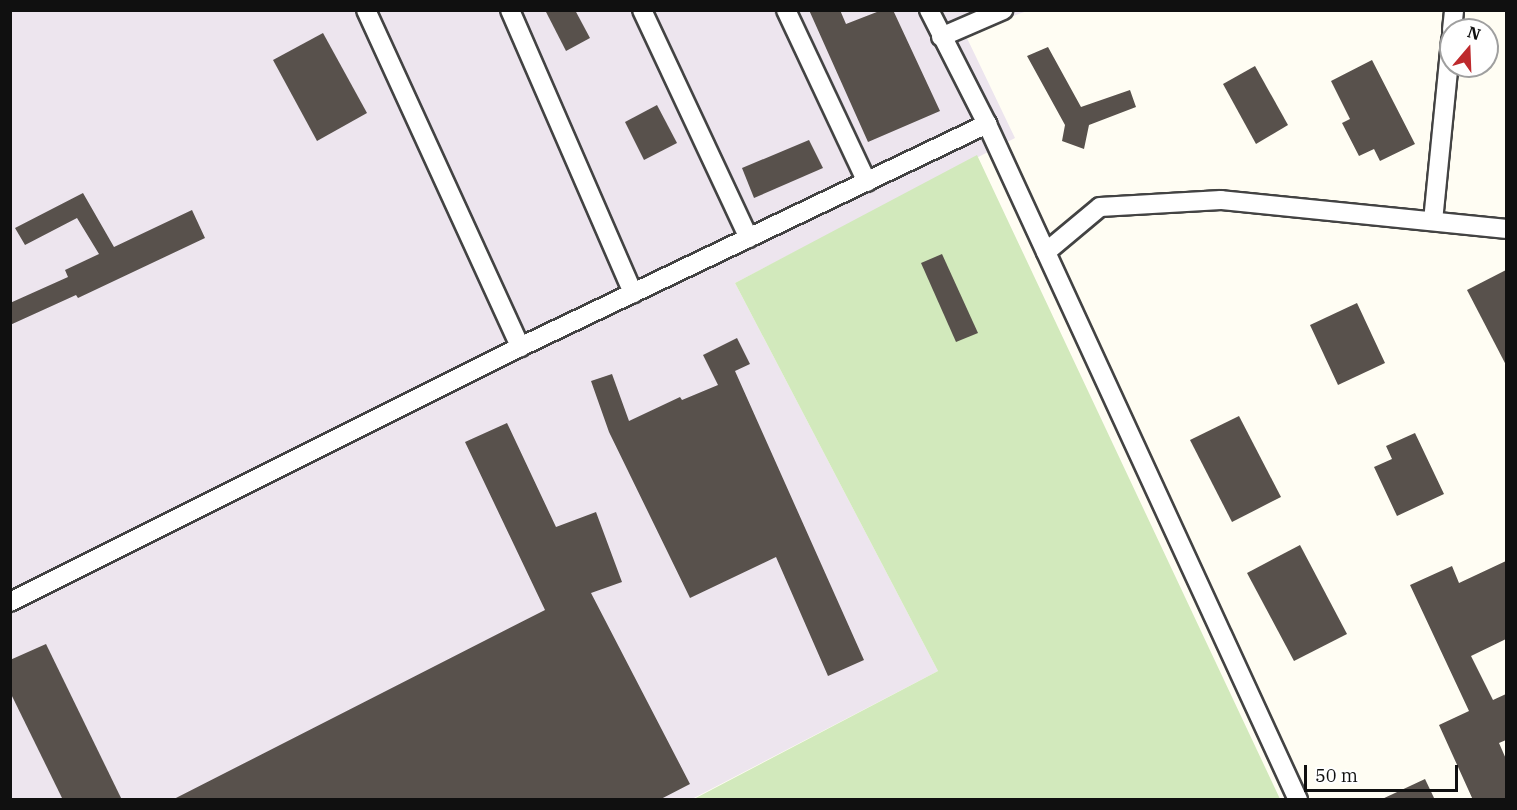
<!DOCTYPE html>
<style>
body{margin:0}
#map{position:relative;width:1517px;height:810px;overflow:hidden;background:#fffdf3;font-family:"IBM Plex Serif",serif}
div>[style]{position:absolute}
.industrial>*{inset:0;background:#ede5ee}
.green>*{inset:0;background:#d2e9bc}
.building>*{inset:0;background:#58514c}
.roads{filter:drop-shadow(2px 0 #434343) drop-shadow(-2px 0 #434343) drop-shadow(0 2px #434343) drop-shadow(0 -2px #434343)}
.street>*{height:18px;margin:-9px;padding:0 9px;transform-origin:9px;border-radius:9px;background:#fff}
span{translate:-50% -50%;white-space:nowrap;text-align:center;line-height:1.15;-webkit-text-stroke:6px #fff;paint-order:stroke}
.frame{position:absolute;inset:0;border:12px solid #101010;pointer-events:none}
.north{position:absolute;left:1439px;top:18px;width:60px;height:60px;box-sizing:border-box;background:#fff;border:2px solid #9f9f9f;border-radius:50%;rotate:19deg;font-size:16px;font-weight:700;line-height:24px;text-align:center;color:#101010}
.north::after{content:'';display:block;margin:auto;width:21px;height:27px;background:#be2a2d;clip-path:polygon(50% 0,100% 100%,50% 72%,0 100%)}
.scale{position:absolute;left:1304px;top:765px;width:154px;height:27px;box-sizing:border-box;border:3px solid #101010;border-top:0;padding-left:8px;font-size:18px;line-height:21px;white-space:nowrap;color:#101010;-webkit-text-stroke:4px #fff;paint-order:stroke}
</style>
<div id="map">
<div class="industrial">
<div style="clip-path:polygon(10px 11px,1027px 11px,965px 34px,1015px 138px,735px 283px,938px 671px,692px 799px,11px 799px)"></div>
</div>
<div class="green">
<div style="clip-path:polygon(977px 155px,1280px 799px,692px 800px,938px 671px,735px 283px)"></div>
</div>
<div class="building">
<div style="clip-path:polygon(545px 10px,575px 10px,590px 38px,566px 51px)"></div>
<div style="clip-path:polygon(809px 10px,840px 10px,846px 24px,882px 10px,893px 10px,940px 111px,868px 142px)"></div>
<div style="clip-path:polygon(323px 33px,367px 113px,317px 141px,273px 60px)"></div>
<div style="clip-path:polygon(1048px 47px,1081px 107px,1130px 90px,1136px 107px,1089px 125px,1084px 149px,1062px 141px,1065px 125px,1027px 56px)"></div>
<div style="clip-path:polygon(1372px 60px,1415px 144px,1380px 161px,1374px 149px,1359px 156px,1342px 123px,1350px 119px,1331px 81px)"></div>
<div style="clip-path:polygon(1255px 66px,1288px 125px,1256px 144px,1223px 84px)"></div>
<div style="clip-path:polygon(657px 105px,677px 143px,644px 160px,625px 122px)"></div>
<div style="clip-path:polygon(809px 140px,823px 168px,754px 198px,742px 168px)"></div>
<div style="clip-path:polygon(83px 193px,114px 247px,192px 210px,205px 238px,78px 298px,76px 295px,10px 325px,10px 303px,68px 277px,65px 270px,99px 254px,77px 218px,25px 245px,15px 228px)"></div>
<div style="clip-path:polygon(942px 254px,978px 333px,956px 342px,921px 263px)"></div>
<div style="clip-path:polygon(1506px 270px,1506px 365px,1467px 290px)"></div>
<div style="clip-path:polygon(1357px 303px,1385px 363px,1338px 385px,1310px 325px)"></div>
<div style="clip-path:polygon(737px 338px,750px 364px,735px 371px,864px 660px,828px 676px,776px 557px,690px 598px,609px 432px,591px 381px,612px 374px,629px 421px,680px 397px,682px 400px,718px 385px,703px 355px)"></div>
<div style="clip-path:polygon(1239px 416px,1281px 497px,1232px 522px,1190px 440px)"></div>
<div style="clip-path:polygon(507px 423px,556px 527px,596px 512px,622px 582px,591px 593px,690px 784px,659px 800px,172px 800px,545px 610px,465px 442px)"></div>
<div style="clip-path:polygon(1415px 433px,1444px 494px,1397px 516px,1374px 467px,1392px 459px,1386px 446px)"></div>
<div style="clip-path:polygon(1300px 545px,1347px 634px,1294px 661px,1247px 573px)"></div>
<div style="clip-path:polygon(1506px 561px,1506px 639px,1471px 656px,1493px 700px,1506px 694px,1506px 740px,1499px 743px,1506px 759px,1506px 800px,1473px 800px,1439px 725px,1469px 711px,1410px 585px,1452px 566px,1459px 583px)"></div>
<div style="clip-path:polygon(46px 644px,122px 800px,63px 800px,10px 692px,10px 660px)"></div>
<div style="clip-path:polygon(1425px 779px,1435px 800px,1380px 800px)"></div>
</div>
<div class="roads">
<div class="street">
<div style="left:366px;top:10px;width:371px;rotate:65.4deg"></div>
<div style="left:510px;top:10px;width:309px;rotate:66.5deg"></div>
<div style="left:642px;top:10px;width:252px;rotate:64.9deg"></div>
<div style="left:786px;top:10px;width:190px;rotate:64.8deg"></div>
<div style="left:929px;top:10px;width:128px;rotate:63deg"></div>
<div style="left:987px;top:124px;width:744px;rotate:65.29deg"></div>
<div style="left:1452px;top:30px;width:20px;rotate:-84deg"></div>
<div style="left:941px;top:37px;width:68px;rotate:-23.5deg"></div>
<div style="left:1433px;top:221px;width:182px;rotate:-84.3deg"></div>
<div style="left:1046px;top:252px;width:70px;rotate:-39.8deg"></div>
<div style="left:1100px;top:207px;width:121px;rotate:-3.3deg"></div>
<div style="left:1221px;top:200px;width:286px;rotate:5.8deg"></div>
<div style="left:10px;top:602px;width:570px;rotate:-26.57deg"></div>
<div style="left:520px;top:347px;width:518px;rotate:-25.53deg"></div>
</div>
</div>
<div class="frame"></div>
<div class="north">N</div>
<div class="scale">50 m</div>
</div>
